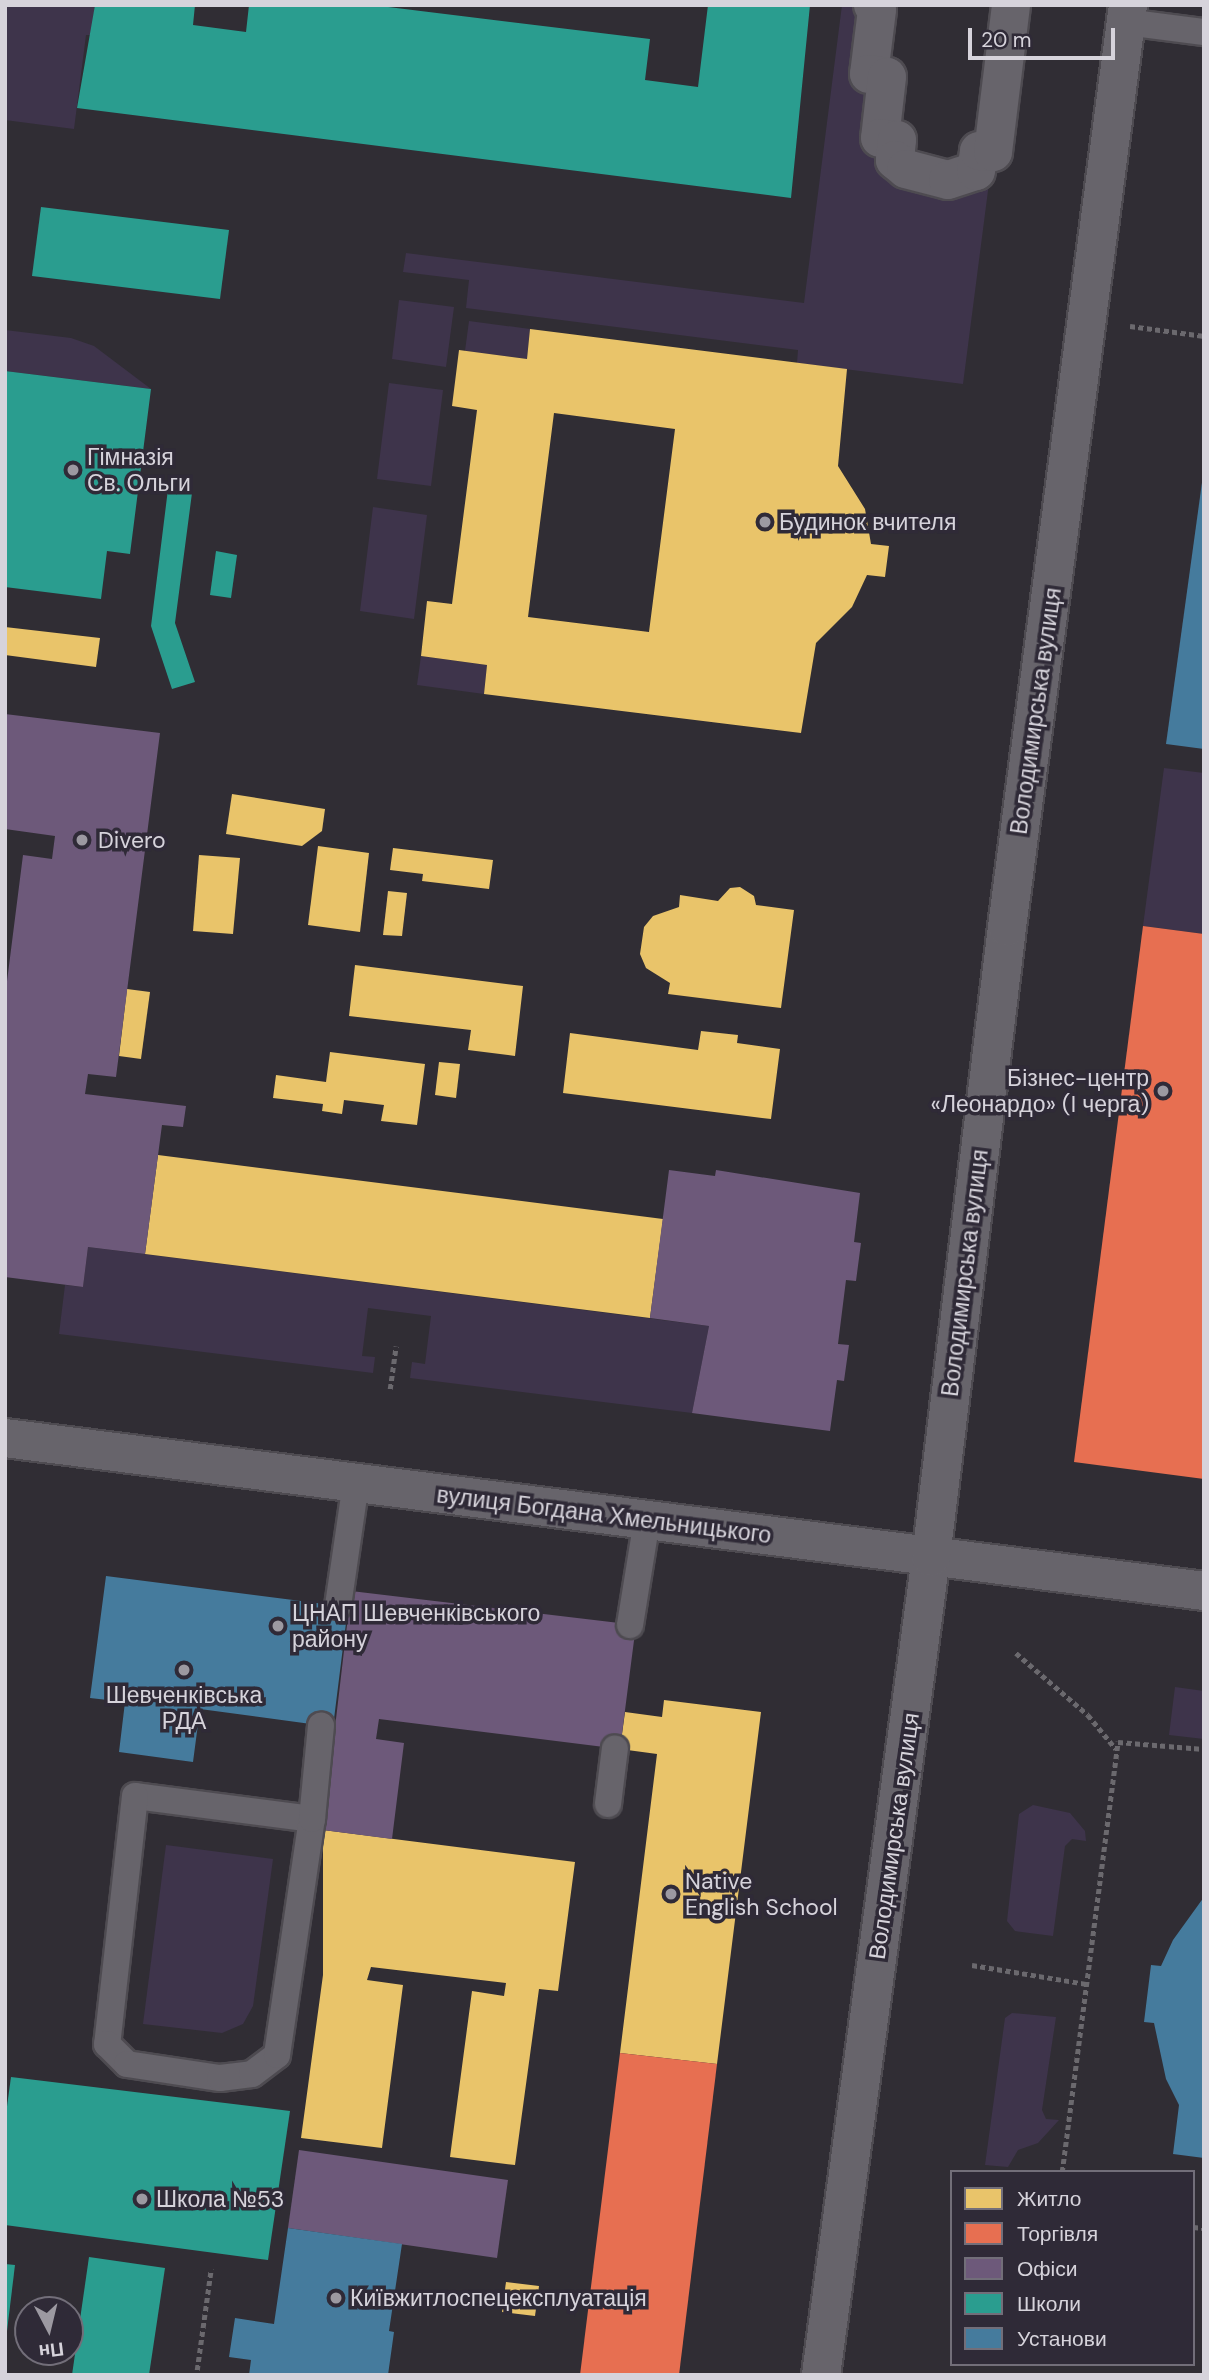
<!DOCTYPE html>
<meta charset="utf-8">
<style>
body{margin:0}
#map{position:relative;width:1209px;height:2380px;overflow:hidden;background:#302d34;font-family:"DM Sans",sans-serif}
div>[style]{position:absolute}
.green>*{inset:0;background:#3e344b}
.homes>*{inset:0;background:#e9c46a}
.shops>*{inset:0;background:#e76f51}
.offices>*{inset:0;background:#6d597a}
.schools>*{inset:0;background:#2a9d8f}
.public>*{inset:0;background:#457b9d}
.path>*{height:4.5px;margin-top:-2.25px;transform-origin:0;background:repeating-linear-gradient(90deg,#6b696e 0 5px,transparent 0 8.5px)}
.roads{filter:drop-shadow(2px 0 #4e4b51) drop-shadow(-2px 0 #4e4b51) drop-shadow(0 2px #4e4b51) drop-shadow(0 -2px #4e4b51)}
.lane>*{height:26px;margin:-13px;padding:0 13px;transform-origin:13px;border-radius:13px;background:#67646b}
.street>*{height:38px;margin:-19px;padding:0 19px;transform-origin:19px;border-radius:19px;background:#67646b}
.secondary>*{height:38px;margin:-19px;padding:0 19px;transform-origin:19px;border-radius:19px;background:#67646b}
.dots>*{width:19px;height:19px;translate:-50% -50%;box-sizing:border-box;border:4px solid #2f2a37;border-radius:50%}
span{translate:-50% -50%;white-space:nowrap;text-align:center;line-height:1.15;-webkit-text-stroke:7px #2f2a37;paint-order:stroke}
.poi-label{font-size:23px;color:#d6d3db}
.left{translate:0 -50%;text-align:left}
.right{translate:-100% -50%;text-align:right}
.street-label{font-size:23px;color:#d6d3db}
.frame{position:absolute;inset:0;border:7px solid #d6d3db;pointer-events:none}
.legend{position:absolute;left:950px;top:2170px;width:245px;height:196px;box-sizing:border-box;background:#2f2a37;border:2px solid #726e79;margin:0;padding:9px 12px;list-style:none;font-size:21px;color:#d6d3db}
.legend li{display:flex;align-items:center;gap:14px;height:35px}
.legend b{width:35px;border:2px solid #726e79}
.north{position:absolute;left:14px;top:2296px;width:70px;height:70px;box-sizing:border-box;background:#2f2a37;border:2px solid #726e79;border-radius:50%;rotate:173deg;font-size:19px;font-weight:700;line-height:28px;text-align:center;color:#d6d3db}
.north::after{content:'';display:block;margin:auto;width:24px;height:32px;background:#9c99a1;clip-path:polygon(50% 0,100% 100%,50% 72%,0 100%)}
.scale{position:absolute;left:968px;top:28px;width:147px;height:32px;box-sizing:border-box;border:4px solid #d6d3db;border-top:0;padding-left:9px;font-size:21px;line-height:24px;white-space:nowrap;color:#d6d3db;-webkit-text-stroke:5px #2f2a37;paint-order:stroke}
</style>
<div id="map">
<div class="green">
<div style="clip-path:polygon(5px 5px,95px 5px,91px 35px,86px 35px,74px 129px,5px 120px)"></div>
<div style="clip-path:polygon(842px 5px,873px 5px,906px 169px,993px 152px,963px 384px,797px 363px,798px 350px,466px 308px,469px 280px,403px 272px,406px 253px,804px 303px)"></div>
<div style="clip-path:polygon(399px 300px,454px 307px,446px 367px,392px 359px)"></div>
<div style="clip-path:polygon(469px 321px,530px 329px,527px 359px,465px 351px)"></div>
<div style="clip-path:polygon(5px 330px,71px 338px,94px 346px,151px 389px,5px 371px)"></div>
<div style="clip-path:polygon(389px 383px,443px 390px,431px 486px,377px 479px)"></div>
<div style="clip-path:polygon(373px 507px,427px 515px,414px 619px,360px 611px)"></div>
<div style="clip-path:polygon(421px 656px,487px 665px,484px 694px,417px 685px)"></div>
<div style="clip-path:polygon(1164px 768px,1204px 773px,1204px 934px,1143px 926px)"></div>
<div style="clip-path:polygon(88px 1247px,709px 1326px,692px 1413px,410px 1378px,412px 1362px,425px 1364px,431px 1316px,368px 1308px,362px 1356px,375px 1357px,373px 1373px,59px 1334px,65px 1285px,83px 1287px)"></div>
<div style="clip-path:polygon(1175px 1687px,1204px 1691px,1204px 1739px,1169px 1735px)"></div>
<div style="clip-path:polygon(1033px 1805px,1070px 1813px,1085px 1831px,1086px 1841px,1072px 1839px,1065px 1846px,1053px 1936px,1015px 1931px,1007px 1921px,1019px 1814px)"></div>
<div style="clip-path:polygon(166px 1845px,273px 1859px,253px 2006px,243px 2024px,222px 2033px,143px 2024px)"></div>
<div style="clip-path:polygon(1012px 2013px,1056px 2017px,1042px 2110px,1046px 2119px,1059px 2120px,1038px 2143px,1018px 2150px,1008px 2167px,985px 2165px,1005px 2018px)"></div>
</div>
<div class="homes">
<div style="clip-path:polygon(evenodd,530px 329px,847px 369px,838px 466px,865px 509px,871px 544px,889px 546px,885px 577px,867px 575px,852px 607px,816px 643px,801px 733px,484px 694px,487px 665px,421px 656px,427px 601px,452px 604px,477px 410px,452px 406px,459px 350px,527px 359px,530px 329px,554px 413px,675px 429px,649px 632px,528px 617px,554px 413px)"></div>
<div style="clip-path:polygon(5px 627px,100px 638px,96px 667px,5px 655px)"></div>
<div style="clip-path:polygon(232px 794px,325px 809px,322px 831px,302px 846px,226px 834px)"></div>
<div style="clip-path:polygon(318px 846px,369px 853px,360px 932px,308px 925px)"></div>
<div style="clip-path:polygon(393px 848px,493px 860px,489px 889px,422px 881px,423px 874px,390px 870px)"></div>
<div style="clip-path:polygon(199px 855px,240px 858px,233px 934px,193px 931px)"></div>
<div style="clip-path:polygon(740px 887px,754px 896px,756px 905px,794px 910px,781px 1008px,668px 994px,670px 983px,646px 968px,640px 954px,644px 927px,653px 916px,679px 907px,680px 895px,718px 901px,730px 888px)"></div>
<div style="clip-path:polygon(388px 891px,407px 893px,402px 936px,383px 935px)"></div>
<div style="clip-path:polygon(355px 965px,523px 986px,515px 1056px,468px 1050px,471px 1030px,349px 1016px)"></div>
<div style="clip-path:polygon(127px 989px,150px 992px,141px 1059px,119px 1056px)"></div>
<div style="clip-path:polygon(701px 1031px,738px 1035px,737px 1043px,780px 1049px,771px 1119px,563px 1093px,570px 1033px,698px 1050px)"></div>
<div style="clip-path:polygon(330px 1052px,425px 1064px,417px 1125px,381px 1121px,384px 1105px,344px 1100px,342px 1114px,322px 1111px,323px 1104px,273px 1098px,276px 1075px,326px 1082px)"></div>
<div style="clip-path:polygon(439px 1062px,460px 1064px,456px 1098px,435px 1095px)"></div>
<div style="clip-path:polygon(158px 1155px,663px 1219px,650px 1318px,145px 1254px)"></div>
<div style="clip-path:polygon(664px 1700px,761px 1712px,717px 2064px,620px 2053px,657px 1754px,620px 1749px,625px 1712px,662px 1717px)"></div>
<div style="clip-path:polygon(323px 1830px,575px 1862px,558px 1991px,539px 1989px,515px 2165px,450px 2157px,472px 1991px,504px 1996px,506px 1983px,371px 1967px,367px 1980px,403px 1985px,382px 2148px,301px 2138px,323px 1975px)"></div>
<div style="clip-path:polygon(506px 2282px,539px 2286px,535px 2316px,502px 2312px)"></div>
</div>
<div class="shops">
<div style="clip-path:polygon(1143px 926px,1204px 934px,1204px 1479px,1074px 1462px)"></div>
<div style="clip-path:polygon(620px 2053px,717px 2064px,679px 2375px,580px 2375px)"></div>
</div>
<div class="offices">
<div style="clip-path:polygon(5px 714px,160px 733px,116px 1077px,88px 1074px,85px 1094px,186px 1106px,183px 1127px,162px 1125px,145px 1254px,88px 1247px,83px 1287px,5px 1277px,5px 997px,23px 855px,52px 859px,55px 836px,5px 829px)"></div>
<div style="clip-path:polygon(669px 1170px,715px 1176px,716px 1170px,860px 1193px,854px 1242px,861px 1243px,856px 1281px,846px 1280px,838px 1344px,849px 1345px,844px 1381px,837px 1380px,830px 1431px,692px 1413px,709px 1326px,650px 1318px)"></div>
<div style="clip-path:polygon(351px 1591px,636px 1625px,620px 1749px,379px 1719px,376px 1739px,404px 1743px,392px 1839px,323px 1830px)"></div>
<div style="clip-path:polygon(299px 2150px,508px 2180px,497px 2258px,288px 2228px)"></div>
</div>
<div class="schools">
<div style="clip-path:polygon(95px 5px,195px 5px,193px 25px,246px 32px,249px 5px,372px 5px,650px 39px,645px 80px,698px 87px,708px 5px,810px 5px,791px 198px,77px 108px)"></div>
<div style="clip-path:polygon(41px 207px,229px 230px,220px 299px,32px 276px)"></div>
<div style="clip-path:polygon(5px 371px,151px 389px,130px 554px,107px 551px,101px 599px,5px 587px)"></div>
<div style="clip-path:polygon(168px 489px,192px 493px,175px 623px,195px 682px,172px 689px,151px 626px)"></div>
<div style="clip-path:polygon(216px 551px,237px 555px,231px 598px,210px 595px)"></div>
<div style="clip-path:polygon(11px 2077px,290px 2111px,268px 2260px,5px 2225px,5px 2121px)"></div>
<div style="clip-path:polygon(89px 2257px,165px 2268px,149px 2375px,72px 2375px)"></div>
<div style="clip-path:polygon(5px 2264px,15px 2265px,7px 2331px,5px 2331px)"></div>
</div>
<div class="public">
<div style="clip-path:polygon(1204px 468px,1204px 749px,1166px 744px)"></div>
<div style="clip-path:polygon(106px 1576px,348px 1607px,333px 1727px,200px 1709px,193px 1762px,119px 1752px,125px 1702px,90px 1698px)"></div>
<div style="clip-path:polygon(1204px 1897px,1204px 2158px,1173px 2154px,1179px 2105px,1166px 2079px,1154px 2023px,1144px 2022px,1151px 1965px,1161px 1966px,1173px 1940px)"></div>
<div style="clip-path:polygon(288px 2228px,402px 2244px,389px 2331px,394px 2332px,388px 2375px,249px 2375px,251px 2360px,229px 2357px,235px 2318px,274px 2324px)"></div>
</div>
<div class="path">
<div style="left:1130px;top:326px;width:75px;rotate:7.7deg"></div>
<div style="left:390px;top:1389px;width:43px;rotate:-82.1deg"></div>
<div style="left:1016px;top:1653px;width:95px;rotate:40.7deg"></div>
<div style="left:1088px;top:1715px;width:44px;rotate:50.5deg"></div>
<div style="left:972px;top:1965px;width:117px;rotate:9.4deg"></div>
<div style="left:1062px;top:2172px;width:434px;rotate:-82.6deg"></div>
<div style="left:1118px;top:1742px;width:86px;rotate:4.7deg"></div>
<div style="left:1193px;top:2227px;width:11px;rotate:5deg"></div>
<div style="left:197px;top:2370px;width:102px;rotate:-82.1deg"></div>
</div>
<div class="roads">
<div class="lane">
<div style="left:1126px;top:22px;width:79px;rotate:7.3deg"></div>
<div style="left:338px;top:1606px;width:124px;rotate:-81.7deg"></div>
<div style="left:630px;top:1625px;width:106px;rotate:-80.8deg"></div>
<div style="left:608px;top:1804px;width:56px;rotate:-82.9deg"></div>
<div style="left:312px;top:1819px;width:178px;rotate:-172.6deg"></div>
<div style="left:135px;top:1796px;width:250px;rotate:96.4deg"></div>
<div style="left:107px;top:2044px;width:28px;rotate:45deg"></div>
<div style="left:127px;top:2064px;width:94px;rotate:8.6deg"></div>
<div style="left:220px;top:2078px;width:32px;rotate:-7deg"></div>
<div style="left:252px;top:2074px;width:31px;rotate:-37deg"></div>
<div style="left:277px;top:2055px;width:239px;rotate:-81.6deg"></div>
<div style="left:312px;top:1819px;width:94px;rotate:-84.5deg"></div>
</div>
<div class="street">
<div style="left:873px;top:5px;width:6px;rotate:51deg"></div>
<div style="left:877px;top:10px;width:64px;rotate:97.1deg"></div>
<div style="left:869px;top:74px;width:18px;rotate:9deg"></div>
<div style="left:887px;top:77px;width:61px;rotate:96.5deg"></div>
<div style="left:880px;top:138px;width:17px;rotate:7deg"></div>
<div style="left:897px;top:140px;width:20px;rotate:96deg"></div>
<div style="left:895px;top:160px;width:14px;rotate:39deg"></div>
<div style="left:906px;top:169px;width:43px;rotate:14.7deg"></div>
<div style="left:948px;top:180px;width:29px;rotate:-18deg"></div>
<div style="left:976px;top:171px;width:20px;rotate:-81deg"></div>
<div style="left:979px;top:151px;width:14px;rotate:4deg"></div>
<div style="left:993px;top:152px;width:148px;rotate:-83deg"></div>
</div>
<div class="secondary">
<div style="left:5px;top:1438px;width:1209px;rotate:7.27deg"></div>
<div style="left:821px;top:2375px;width:825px;rotate:-82.34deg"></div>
<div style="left:931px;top:1557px;width:635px;rotate:-83.12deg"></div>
<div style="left:1007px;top:927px;width:930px;rotate:-82.52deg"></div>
</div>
</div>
<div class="dots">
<div style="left:73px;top:470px;background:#9c99a1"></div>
<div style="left:765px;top:522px;background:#9c99a1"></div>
<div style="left:82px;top:840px;background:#9c99a1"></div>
<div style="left:1163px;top:1091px;background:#9c99a1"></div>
<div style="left:278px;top:1626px;background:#9c99a1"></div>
<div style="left:184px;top:1670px;background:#9c99a1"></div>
<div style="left:671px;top:1894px;background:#9c99a1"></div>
<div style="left:142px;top:2199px;background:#9c99a1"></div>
<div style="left:336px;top:2298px;background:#9c99a1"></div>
</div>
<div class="poi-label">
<span class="left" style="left:87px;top:470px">Гімназія<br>Св. Ольги</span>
<span class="left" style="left:779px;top:522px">Будинок вчителя</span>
<span class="left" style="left:98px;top:840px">Divero</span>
<span class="right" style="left:1149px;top:1091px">Бізнес-центр<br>«Леонардо» (I черга)</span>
<span class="left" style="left:292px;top:1626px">ЦНАП Шевченківського<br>району</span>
<span style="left:184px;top:1708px">Шевченківська<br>РДА</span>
<span class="left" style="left:685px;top:1894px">Native<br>English School</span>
<span class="left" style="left:156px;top:2199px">Школа №53</span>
<span class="left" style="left:350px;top:2298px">Київжитлоспецексплуатація</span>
</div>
<div class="street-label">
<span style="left:1036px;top:711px;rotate:-82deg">Володимирська вулиця</span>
<span style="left:965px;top:1273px;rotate:-83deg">Володимирська вулиця</span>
<span style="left:604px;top:1515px;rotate:7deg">вулиця Богдана Хмельницького</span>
<span style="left:894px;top:1836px;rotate:-82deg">Володимирська вулиця</span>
</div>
<div class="frame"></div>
<ul class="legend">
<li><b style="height:19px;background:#e9c46a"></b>Житло</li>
<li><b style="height:19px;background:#e76f51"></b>Торгівля</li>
<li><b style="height:19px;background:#6d597a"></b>Офіси</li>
<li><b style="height:19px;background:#2a9d8f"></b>Школи</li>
<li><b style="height:19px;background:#457b9d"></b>Установи</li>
</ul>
<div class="north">Пн</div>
<div class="scale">20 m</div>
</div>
